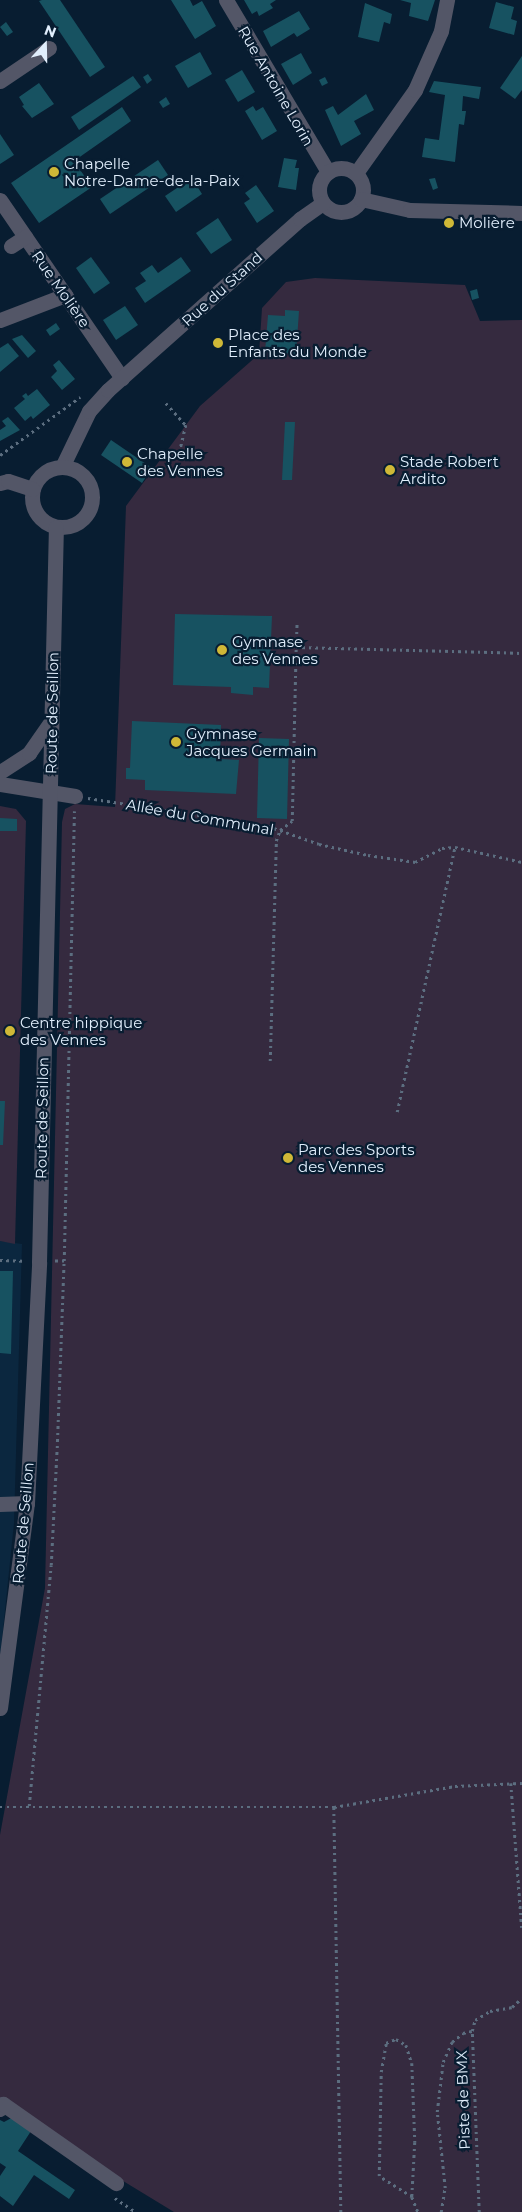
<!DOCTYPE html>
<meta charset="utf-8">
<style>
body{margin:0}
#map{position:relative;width:522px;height:2212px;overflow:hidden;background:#081d31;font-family:Montserrat,sans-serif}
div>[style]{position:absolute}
.built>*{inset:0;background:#0b273f}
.green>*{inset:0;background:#352a3f}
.building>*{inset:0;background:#175261}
.path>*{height:2.5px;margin-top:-1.25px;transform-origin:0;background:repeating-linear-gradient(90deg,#5c6e80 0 2.5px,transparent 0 6.5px)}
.minor>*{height:15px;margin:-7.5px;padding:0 7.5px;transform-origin:7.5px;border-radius:7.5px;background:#535667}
.minor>.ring{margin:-7.5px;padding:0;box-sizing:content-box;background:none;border:15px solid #535667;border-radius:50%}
.dots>*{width:14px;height:14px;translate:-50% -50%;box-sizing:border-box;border:2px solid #081d31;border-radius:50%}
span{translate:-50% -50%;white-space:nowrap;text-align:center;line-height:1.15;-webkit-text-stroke:4.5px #081d31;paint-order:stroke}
.street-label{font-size:15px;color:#e1eefc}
.poi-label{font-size:15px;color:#e1eefc}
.left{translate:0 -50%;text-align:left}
.north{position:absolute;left:20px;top:20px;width:50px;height:50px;-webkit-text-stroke:4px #081d31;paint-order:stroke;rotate:21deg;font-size:14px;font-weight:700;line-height:20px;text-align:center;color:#e1eefc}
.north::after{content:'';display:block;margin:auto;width:18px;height:22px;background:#e1eefc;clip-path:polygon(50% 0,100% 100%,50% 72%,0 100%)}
</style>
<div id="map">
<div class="built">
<div style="clip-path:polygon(0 1241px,22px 1244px,14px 1523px,0 1659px)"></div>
</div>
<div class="green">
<div style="clip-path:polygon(315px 278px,465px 285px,480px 321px,522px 320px,522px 2212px,174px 2212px,0 2106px,0 1835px,45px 1588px,62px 822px,65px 809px,75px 804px,115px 807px,126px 506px,200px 406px,259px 354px,262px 308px,286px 282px)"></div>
<div style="clip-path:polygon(0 806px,16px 809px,26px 821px,15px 1244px,0 1241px)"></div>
</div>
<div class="building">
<div style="clip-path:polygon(42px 0,60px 0,105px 67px,90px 77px,39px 1px)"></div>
<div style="clip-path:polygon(171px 0,190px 0,193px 6px,202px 1px,216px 26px,195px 39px)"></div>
<div style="clip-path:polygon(244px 0,276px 0,270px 4px,273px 8px,259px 16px,257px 11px,252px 14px)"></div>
<div style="clip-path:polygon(400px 0,435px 0,428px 21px,409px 16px,411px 3px)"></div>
<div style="clip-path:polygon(496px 2px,514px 7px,511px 19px,517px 21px,514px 35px,489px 28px)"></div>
<div style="clip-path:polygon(365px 3px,392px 14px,390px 24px,384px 22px,379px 42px,358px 37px)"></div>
<div style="clip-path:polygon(299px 11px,310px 29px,297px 37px,294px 33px,271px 47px,263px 31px)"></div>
<div style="clip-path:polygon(6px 22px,13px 32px,7px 36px,0 27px)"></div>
<div style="clip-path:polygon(200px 52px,212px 74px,188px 88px,175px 66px)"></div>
<div style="clip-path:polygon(301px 53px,312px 73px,293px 85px,281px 64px)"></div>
<div style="clip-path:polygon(522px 56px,522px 90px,515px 99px,500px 88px)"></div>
<div style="clip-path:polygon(242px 70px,255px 92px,238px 102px,225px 80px)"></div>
<div style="clip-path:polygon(148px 74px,152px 80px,147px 84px,143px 77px)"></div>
<div style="clip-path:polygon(133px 76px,141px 87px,79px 130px,71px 117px)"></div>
<div style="clip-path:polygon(325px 77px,328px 83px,322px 86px,319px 80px)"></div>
<div style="clip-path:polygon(434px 81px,481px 87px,479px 99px,463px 96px,462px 111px,466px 111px,464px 125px,459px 124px,455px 162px,422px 157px,425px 138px,439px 140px,445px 95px,429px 92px)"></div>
<div style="clip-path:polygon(39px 83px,54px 104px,32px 118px,22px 106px,24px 105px,19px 97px)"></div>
<div style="clip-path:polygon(366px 94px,374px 110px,354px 121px,361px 134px,341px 146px,325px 110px,333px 106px,338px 115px)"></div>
<div style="clip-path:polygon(166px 97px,170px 104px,163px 108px,159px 102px)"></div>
<div style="clip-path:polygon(253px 106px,256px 111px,263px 107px,277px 131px,262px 140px,245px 111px)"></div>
<div style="clip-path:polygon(122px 107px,131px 121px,74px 161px,92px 187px,39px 223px,11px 183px)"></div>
<div style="clip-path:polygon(0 134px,14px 155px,0 164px)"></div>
<div style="clip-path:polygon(284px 158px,297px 160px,295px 168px,299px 168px,296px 190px,278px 187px)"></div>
<div style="clip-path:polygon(158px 160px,168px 175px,110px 214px,100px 199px)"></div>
<div style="clip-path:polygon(192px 178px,202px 194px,176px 212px,165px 196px)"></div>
<div style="clip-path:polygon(435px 178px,438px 188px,433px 190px,429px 179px)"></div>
<div style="clip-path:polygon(256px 185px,274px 211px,257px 223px,244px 203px,250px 199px,245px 193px)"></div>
<div style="clip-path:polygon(218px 218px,232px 240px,211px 254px,196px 233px)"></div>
<div style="clip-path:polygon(91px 257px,110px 283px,94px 294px,76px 268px)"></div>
<div style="clip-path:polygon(181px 257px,191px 271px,145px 303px,135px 288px,146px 281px,140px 273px,152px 265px,158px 273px)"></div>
<div style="clip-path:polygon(477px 289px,479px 298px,472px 300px,470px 291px)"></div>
<div style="clip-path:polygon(125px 306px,138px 325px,116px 340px,103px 320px)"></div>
<div style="clip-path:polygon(285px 310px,299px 311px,296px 354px,265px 352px,268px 315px,285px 316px)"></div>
<div style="clip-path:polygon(56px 323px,60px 329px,50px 336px,46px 330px)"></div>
<div style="clip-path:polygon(22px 335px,36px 351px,28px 358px,12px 339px)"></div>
<div style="clip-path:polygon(8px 343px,19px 356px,0 372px,0 348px)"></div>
<div style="clip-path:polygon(59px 360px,75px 379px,62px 390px,51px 377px,57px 371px,53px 365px)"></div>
<div style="clip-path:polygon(37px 389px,50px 405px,33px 419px,31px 416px,25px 421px,14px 408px,25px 399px,22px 396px,26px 393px,28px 396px)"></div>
<div style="clip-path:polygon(8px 417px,20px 430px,0 441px,0 430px,6px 426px,2px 421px)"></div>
<div style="clip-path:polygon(285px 422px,295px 422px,292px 480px,282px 480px)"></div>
<div style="clip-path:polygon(111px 440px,152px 468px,142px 483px,101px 455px)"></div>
<div style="clip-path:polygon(175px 614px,272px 616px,269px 688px,253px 687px,253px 695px,231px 693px,231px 687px,173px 685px)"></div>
<div style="clip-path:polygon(132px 721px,221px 725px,220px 759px,239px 760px,236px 794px,145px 790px,145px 780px,126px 779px,126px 768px,130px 768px)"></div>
<div style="clip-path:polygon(259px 738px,289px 739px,287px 819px,257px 818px)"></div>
<div style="clip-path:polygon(0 818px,17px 819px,17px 831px,0 831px)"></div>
<div style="clip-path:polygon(0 1101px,5px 1101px,3px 1145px,0 1145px)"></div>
<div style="clip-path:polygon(0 1271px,13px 1271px,11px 1354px,0 1353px)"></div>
<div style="clip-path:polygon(17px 2115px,33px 2128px,18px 2151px,75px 2190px,69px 2199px,34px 2175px,13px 2206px,0 2196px,0 2176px,6px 2167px,0 2163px,0 2120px,4px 2122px)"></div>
</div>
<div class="path">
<div style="left:166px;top:403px;width:30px;rotate:48deg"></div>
<div style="left:186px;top:425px;width:48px;rotate:103.2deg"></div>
<div style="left:0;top:455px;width:99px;rotate:-35.9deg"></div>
<div style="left:296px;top:647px;width:24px;rotate:-88deg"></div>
<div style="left:88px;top:798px;width:182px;rotate:8.8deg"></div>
<div style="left:268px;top:826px;width:54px;rotate:19.4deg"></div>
<div style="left:319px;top:844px;width:50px;rotate:12.7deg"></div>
<div style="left:368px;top:855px;width:48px;rotate:8.5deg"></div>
<div style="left:415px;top:862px;width:30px;rotate:-27deg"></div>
<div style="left:442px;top:848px;width:13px;rotate:-4deg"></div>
<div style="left:455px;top:847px;width:69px;rotate:12.6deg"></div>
<div style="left:270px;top:1061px;width:220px;rotate:-88.4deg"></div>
<div style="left:276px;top:841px;width:12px;rotate:-70deg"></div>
<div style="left:280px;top:830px;width:15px;rotate:-37deg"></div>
<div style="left:292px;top:821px;width:174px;rotate:-88.7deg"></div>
<div style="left:296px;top:647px;width:225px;rotate:1.5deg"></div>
<div style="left:397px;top:1112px;width:271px;rotate:-77.7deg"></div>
<div style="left:0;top:1260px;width:23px;rotate:2deg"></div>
<div style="left:64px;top:1261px;width:450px;rotate:-88.7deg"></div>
<div style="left:511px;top:1783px;width:145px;rotate:85.7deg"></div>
<div style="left:29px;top:1806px;width:242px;rotate:-84.8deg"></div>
<div style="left:51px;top:1565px;width:117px;rotate:-87.1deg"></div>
<div style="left:57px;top:1448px;width:187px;rotate:-87.9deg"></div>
<div style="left:64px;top:1261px;width:10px;rotate:180deg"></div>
<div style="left:0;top:1807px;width:334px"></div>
<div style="left:334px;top:1807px;width:123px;rotate:-9.8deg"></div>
<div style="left:455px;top:1786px;width:67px;rotate:-2.6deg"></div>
<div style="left:334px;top:1807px;width:405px;rotate:89deg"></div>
<div style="left:412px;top:2197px;width:39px;rotate:-148deg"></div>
<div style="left:379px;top:2176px;width:104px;rotate:-88.9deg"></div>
<div style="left:381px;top:2072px;width:29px;rotate:-80deg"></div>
<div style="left:386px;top:2043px;width:11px;rotate:-22deg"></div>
<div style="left:396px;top:2039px;width:12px;rotate:31deg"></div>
<div style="left:406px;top:2045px;width:19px;rotate:72deg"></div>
<div style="left:412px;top:2063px;width:79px;rotate:87.8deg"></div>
<div style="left:415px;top:2142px;width:55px;rotate:93.1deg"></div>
<div style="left:412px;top:2197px;width:16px;rotate:68deg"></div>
<div style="left:115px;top:2198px;width:25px;rotate:34deg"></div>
<div style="left:441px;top:2212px;width:24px;rotate:-81deg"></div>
<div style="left:445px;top:2188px;width:76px;rotate:-96deg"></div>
<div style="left:437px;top:2112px;width:50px;rotate:-83.2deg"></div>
<div style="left:443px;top:2062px;width:22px;rotate:-66deg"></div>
<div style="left:452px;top:2042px;width:14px;rotate:-39deg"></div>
<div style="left:463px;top:2033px;width:9px;rotate:-13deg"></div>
<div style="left:479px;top:2212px;width:181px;rotate:-92.2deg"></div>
<div style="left:472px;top:2031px;width:11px;rotate:-75deg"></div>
<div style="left:475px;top:2020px;width:17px;rotate:-31deg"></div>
<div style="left:490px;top:2011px;width:22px;rotate:-10deg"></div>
<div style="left:512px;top:2007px;width:13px;rotate:-42deg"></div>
</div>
<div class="minor">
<div style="left:226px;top:0;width:200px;rotate:59.3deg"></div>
<div style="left:0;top:81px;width:59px;rotate:-34deg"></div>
<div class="ring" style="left:319px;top:168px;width:29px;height:29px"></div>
<div style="left:356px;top:173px;width:102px;rotate:-54.6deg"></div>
<div style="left:415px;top:90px;width:64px;rotate:-66.2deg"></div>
<div style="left:441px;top:31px;width:32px;rotate:-79deg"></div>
<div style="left:361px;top:199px;width:50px;rotate:12.7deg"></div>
<div style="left:410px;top:210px;width:112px;rotate:1.5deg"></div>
<div style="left:0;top:200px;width:216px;rotate:55.6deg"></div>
<div style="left:11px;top:246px;width:17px;rotate:-33deg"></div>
<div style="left:0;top:320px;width:70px;rotate:-21deg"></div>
<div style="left:62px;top:467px;width:62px;rotate:-64.3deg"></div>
<div style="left:89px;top:411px;width:28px;rotate:-48deg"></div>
<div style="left:108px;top:390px;width:257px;rotate:-41.7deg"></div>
<div style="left:300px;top:219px;width:28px;rotate:-35deg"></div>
<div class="ring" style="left:32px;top:467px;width:45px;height:45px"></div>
<div style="left:0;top:483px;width:8px;rotate:-14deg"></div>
<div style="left:8px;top:481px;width:26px;rotate:18deg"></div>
<div style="left:0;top:772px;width:35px;rotate:-33deg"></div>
<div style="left:29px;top:753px;width:38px;rotate:-55deg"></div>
<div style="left:0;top:784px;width:76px;rotate:9.1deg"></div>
<div style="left:0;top:1504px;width:27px;rotate:-2deg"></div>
<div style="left:0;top:1708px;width:207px;rotate:-82.5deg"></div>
<div style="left:27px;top:1503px;width:241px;rotate:-87.1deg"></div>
<div style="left:39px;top:1262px;width:735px;rotate:-88.68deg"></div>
<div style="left:0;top:2109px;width:6px;rotate:-59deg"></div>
<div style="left:3px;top:2104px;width:138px;rotate:35deg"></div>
</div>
<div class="dots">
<div style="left:54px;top:172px;background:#cfb837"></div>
<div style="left:449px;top:223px;background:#cfb837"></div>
<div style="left:218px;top:343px;background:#cfb837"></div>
<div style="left:127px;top:462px;background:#cfb837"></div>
<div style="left:390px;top:470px;background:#cfb837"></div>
<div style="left:222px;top:650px;background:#cfb837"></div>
<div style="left:176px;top:742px;background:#cfb837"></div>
<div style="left:10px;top:1031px;background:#cfb837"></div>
<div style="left:288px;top:1158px;background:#cfb837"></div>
</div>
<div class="street-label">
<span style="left:276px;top:86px;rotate:60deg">Rue Antoine Lorin</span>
<span style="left:61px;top:289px;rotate:55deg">Rue Molière</span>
<span style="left:222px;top:289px;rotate:-42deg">Rue du Stand</span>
<span style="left:52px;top:713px;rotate:-89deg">Route de Seillon</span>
<span style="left:200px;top:817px;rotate:10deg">Allée du Communal</span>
<span style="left:42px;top:1118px;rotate:-89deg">Route de Seillon</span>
<span style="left:23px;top:1523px;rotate:-85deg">Route de Seillon</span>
<span style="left:463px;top:2100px;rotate:-92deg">Piste de BMX</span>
</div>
<div class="poi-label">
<span class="left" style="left:64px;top:172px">Chapelle<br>Notre-Dame-de-la-Paix</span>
<span class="left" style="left:459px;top:223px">Molière</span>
<span class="left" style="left:228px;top:343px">Place des<br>Enfants du Monde</span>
<span class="left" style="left:137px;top:462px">Chapelle<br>des Vennes</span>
<span class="left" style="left:400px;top:470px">Stade Robert<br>Ardito</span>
<span class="left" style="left:232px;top:650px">Gymnase<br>des Vennes</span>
<span class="left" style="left:186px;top:742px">Gymnase<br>Jacques Germain</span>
<span class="left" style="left:20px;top:1031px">Centre hippique<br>des Vennes</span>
<span class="left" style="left:298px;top:1158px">Parc des Sports<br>des Vennes</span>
</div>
<div class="north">N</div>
</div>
